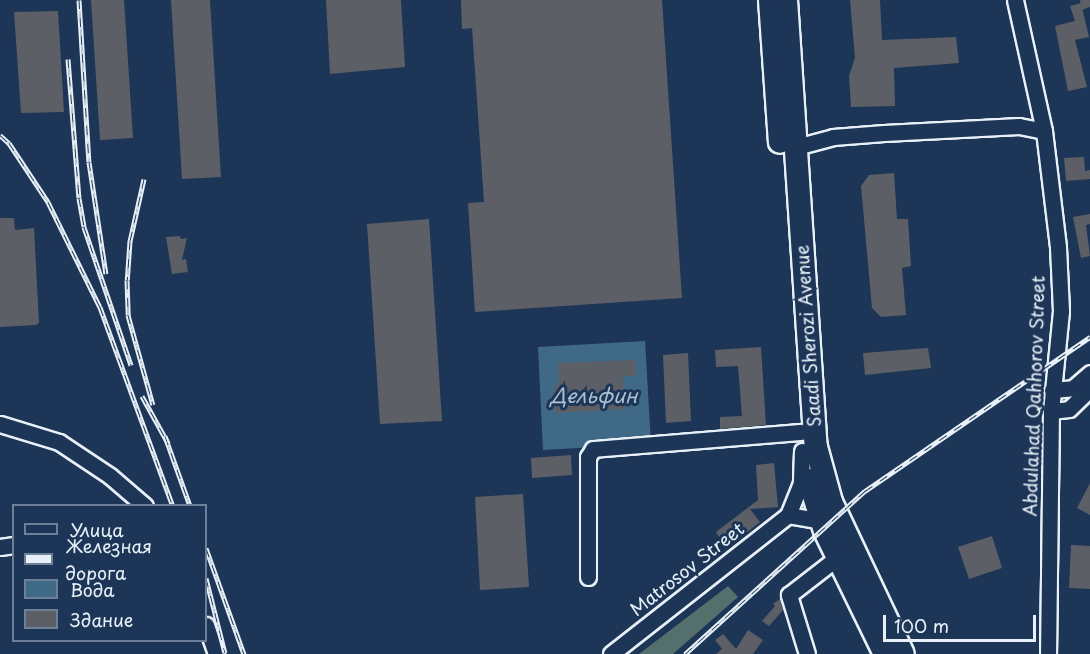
<!DOCTYPE html>
<meta charset="utf-8">
<style>
body{margin:0}
#map{position:relative;width:1090px;height:654px;overflow:hidden;background:#1d3557;font-family:"Playpen Sans",sans-serif}
div>[style]{position:absolute}
.green>*{inset:0;background:#556f6c}
.water>*{inset:0;background:#406988}
.building>*{inset:0;background:#5c5f66}
.roads{filter:drop-shadow(2px 0 #e8f1f8) drop-shadow(-2px 0 #e8f1f8) drop-shadow(0 2px #e8f1f8) drop-shadow(0 -2px #e8f1f8)}
.minor>*{height:15px;margin:-7.5px;padding:0 7.5px;transform-origin:7.5px;border-radius:7.5px;background:#1d3557}
.highway>*{height:22px;margin:-11px;padding:0 11px;transform-origin:11px;border-radius:11px;background:#1d3557}
.rail>*{height:5px;margin-top:-2.5px;transform-origin:0;background:repeating-linear-gradient(90deg,#1d3557 0 9px,#e8f1f8 0 18px);box-sizing:border-box;border-block:2px solid #e8f1f8}
span{translate:-50% -50%;white-space:nowrap;text-align:center;line-height:1.15;-webkit-text-stroke:6px #1d3557;paint-order:stroke}
.street-label{font-size:18px;color:#e8f1f8}
.water-label{font-size:20px;color:#adc1d1;font-style:italic}
.legend{position:absolute;left:12px;top:504px;width:195px;height:138px;box-sizing:border-box;background:#1d3557;border:2px solid #6e8097;margin:0;padding:8px 10px;list-style:none;font-size:18px;color:#e8f1f8}
.legend li{display:flex;align-items:center;gap:12px;height:30px}
.legend b{width:30px;border:2px solid #6e8097}
.scale{position:absolute;left:883px;top:615px;width:153px;height:27px;box-sizing:border-box;border:3px solid #e8f1f8;border-top:0;padding-left:8px;font-size:18px;line-height:21px;white-space:nowrap;color:#e8f1f8;-webkit-text-stroke:4px #1d3557;paint-order:stroke}
</style>
<div id="map">
<div class="green">
<div style="clip-path:polygon(728px 586px,738px 597px,673px 654px,639px 654px)"></div>
</div>
<div class="water">
<div style="clip-path:polygon(645px 341px,651px 444px,543px 450px,538px 347px)"></div>
</div>
<div class="building">
<div style="clip-path:polygon(91px 0,124px 0,133px 138px,100px 140px)"></div>
<div style="clip-path:polygon(171px 0,210px 0,221px 177px,182px 179px)"></div>
<div style="clip-path:polygon(326px 0,401px 0,405px 67px,330px 74px)"></div>
<div style="clip-path:polygon(461px 0,662px 0,682px 298px,475px 312px,468px 203px,484px 202px,472px 28px,462px 29px)"></div>
<div style="clip-path:polygon(850px 0,880px 0,882px 40px,956px 37px,959px 63px,894px 68px,895px 106px,851px 107px,849px 76px,855px 58px)"></div>
<div style="clip-path:polygon(1080px 0,1090px 0,1090px 7px,1082px 10px)"></div>
<div style="clip-path:polygon(1081px 3px,1089px 37px,1075px 40px,1087px 87px,1068px 91px,1055px 26px,1075px 21px,1070px 6px)"></div>
<div style="clip-path:polygon(58px 11px,64px 112px,21px 113px,14px 12px)"></div>
<div style="clip-path:polygon(1084px 157px,1085px 171px,1090px 170px,1090px 179px,1066px 181px,1064px 158px)"></div>
<div style="clip-path:polygon(894px 173px,897px 219px,908px 219px,911px 266px,902px 268px,906px 315px,881px 317px,872px 308px,861px 186px,869px 175px)"></div>
<div style="clip-path:polygon(1090px 214px,1090px 224px,1086px 225px,1090px 256px,1081px 258px,1073px 217px)"></div>
<div style="clip-path:polygon(0 218px,14px 218px,15px 230px,34px 228px,39px 323px,36px 325px,0 327px)"></div>
<div style="clip-path:polygon(429px 219px,442px 421px,380px 424px,367px 224px)"></div>
<div style="clip-path:polygon(180px 236px,181px 239px,187px 238px,182px 260px,186px 259px,188px 272px,172px 274px,166px 237px)"></div>
<div style="clip-path:polygon(761px 347px,766px 425px,720px 429px,720px 417px,742px 416px,738px 366px,716px 367px,715px 350px)"></div>
<div style="clip-path:polygon(928px 348px,931px 368px,865px 375px,863px 353px)"></div>
<div style="clip-path:polygon(688px 353px,691px 421px,666px 423px,663px 355px)"></div>
<div style="clip-path:polygon(635px 360px,636px 376px,623px 376px,625px 409px,555px 413px,554px 385px,559px 385px,558px 363px)"></div>
<div style="clip-path:polygon(571px 455px,572px 475px,532px 478px,531px 458px)"></div>
<div style="clip-path:polygon(774px 463px,778px 507px,750px 509px,760px 522px,726px 549px,716px 532px,758px 500px,756px 465px)"></div>
<div style="clip-path:polygon(1090px 483px,1090px 515px,1077px 508px)"></div>
<div style="clip-path:polygon(523px 494px,529px 587px,480px 590px,475px 497px)"></div>
<div style="clip-path:polygon(992px 536px,1002px 568px,969px 579px,958px 547px)"></div>
<div style="clip-path:polygon(1071px 545px,1090px 546px,1090px 589px,1069px 588px)"></div>
<div style="clip-path:polygon(780px 599px,783px 610px,769px 626px,762px 621px,775px 606px,773px 604px)"></div>
<div style="clip-path:polygon(748px 630px,763px 640px,753px 654px,716px 654px,722px 649px,715px 640px,723px 634px,736px 649px)"></div>
</div>
<div class="roads">
<div class="minor">
<div style="left:1015px;top:0;width:134px;rotate:77.5deg"></div>
<div style="left:1044px;top:131px;width:117px;rotate:83.1deg"></div>
<div style="left:1058px;top:247px;width:64px;rotate:87.3deg"></div>
<div style="left:1061px;top:311px;width:100px;rotate:95.7deg"></div>
<div style="left:1051px;top:411px;width:243px;rotate:90.7deg"></div>
<div style="left:796px;top:147px;width:38px;rotate:-15deg"></div>
<div style="left:833px;top:137px;width:51px;rotate:-4.5deg"></div>
<div style="left:884px;top:133px;width:135px;rotate:-3deg"></div>
<div style="left:1019px;top:126px;width:25px;rotate:11deg"></div>
<div style="left:1052px;top:390px;width:21px;rotate:-5deg"></div>
<div style="left:1073px;top:388px;width:23px;rotate:-41deg"></div>
<div style="left:1051px;top:411px;width:18px;rotate:-6deg"></div>
<div style="left:1069px;top:409px;width:29px;rotate:-44deg"></div>
<div style="left:0;top:424px;width:62px;rotate:17deg"></div>
<div style="left:59px;top:442px;width:61px;rotate:33.7deg"></div>
<div style="left:110px;top:476px;width:46px;rotate:40.6deg"></div>
<div style="left:802px;top:451px;width:32px;rotate:92deg"></div>
<div style="left:801px;top:483px;width:35px;rotate:112deg"></div>
<div style="left:788px;top:515px;width:34px;rotate:10deg"></div>
<div style="left:0;top:547px;width:14px;rotate:-8deg"></div>
<div style="left:588px;top:577px;width:120px;rotate:-90deg"></div>
<div style="left:588px;top:457px;width:9px;rotate:-58deg"></div>
<div style="left:593px;top:449px;width:209px;rotate:-4.7deg"></div>
<div style="left:206px;top:625px;width:31px;rotate:71deg"></div>
<div style="left:611px;top:654px;width:225px;rotate:-38.1deg"></div>
<div style="left:807px;top:654px;width:62px;rotate:-107deg"></div>
<div style="left:789px;top:595px;width:62px;rotate:-37.8deg"></div>
</div>
<div class="highway">
<div style="left:770px;top:0;width:142px;rotate:86deg"></div>
<div style="left:786px;top:0;width:448px;rotate:86.2deg"></div>
<div style="left:816px;top:447px;width:57px;rotate:74.7deg"></div>
<div style="left:831px;top:502px;width:168px;rotate:64.7deg"></div>
<div style="left:809px;top:480px;width:53px;rotate:72.6deg"></div>
<div style="left:825px;top:531px;width:137px;rotate:64deg"></div>
</div>
</div>
<div class="rail">
<div style="left:79px;top:0;width:162px;rotate:86.5deg"></div>
<div style="left:89px;top:162px;width:113px;rotate:81.4deg"></div>
<div style="left:68px;top:59px;width:139px;rotate:85.5deg"></div>
<div style="left:79px;top:198px;width:29px;rotate:80deg"></div>
<div style="left:84px;top:227px;width:146px;rotate:71.2deg"></div>
<div style="left:0;top:135px;width:12px;rotate:42deg"></div>
<div style="left:9px;top:143px;width:71px;rotate:56.5deg"></div>
<div style="left:48px;top:202px;width:117px;rotate:63.7deg"></div>
<div style="left:100px;top:307px;width:212px;rotate:69.9deg"></div>
<div style="left:144px;top:179px;width:64px;rotate:102.7deg"></div>
<div style="left:130px;top:241px;width:39px;rotate:94deg"></div>
<div style="left:127px;top:280px;width:35px;rotate:88deg"></div>
<div style="left:128px;top:315px;width:93px;rotate:74.5deg"></div>
<div style="left:142px;top:396px;width:54px;rotate:61deg"></div>
<div style="left:165px;top:436px;width:74px;rotate:70.3deg"></div>
<div style="left:206px;top:548px;width:113px;rotate:70.3deg"></div>
<div style="left:206px;top:578px;width:77px;rotate:75.8deg"></div>
<div style="left:685px;top:654px;width:243px;rotate:-42.2deg"></div>
<div style="left:865px;top:491px;width:273px;rotate:-34.4deg"></div>
</div>
<div class="street-label">
<span style="left:808px;top:336px;rotate:-94deg">Saadi Sherozi Avenue</span>
<span style="left:1034px;top:396px;rotate:-88deg">Abdulahad Qahhorov Street</span>
<span style="left:687px;top:569px;rotate:-38deg">Matrosov Street</span>
</div>
<div class="water-label">
<span style="left:594px;top:395px">Дельфин</span>
</div>
<ul class="legend">
<li><b style="height:8px;background:#1d3557"></b>Улица</li>
<li><b style="height:8px;background:#e8f1f8"></b>Железная дорога</li>
<li><b style="height:16px;background:#406988"></b>Вода</li>
<li><b style="height:16px;background:#5c5f66"></b>Здание</li>
</ul>
<div class="scale">100 m</div>
</div>
